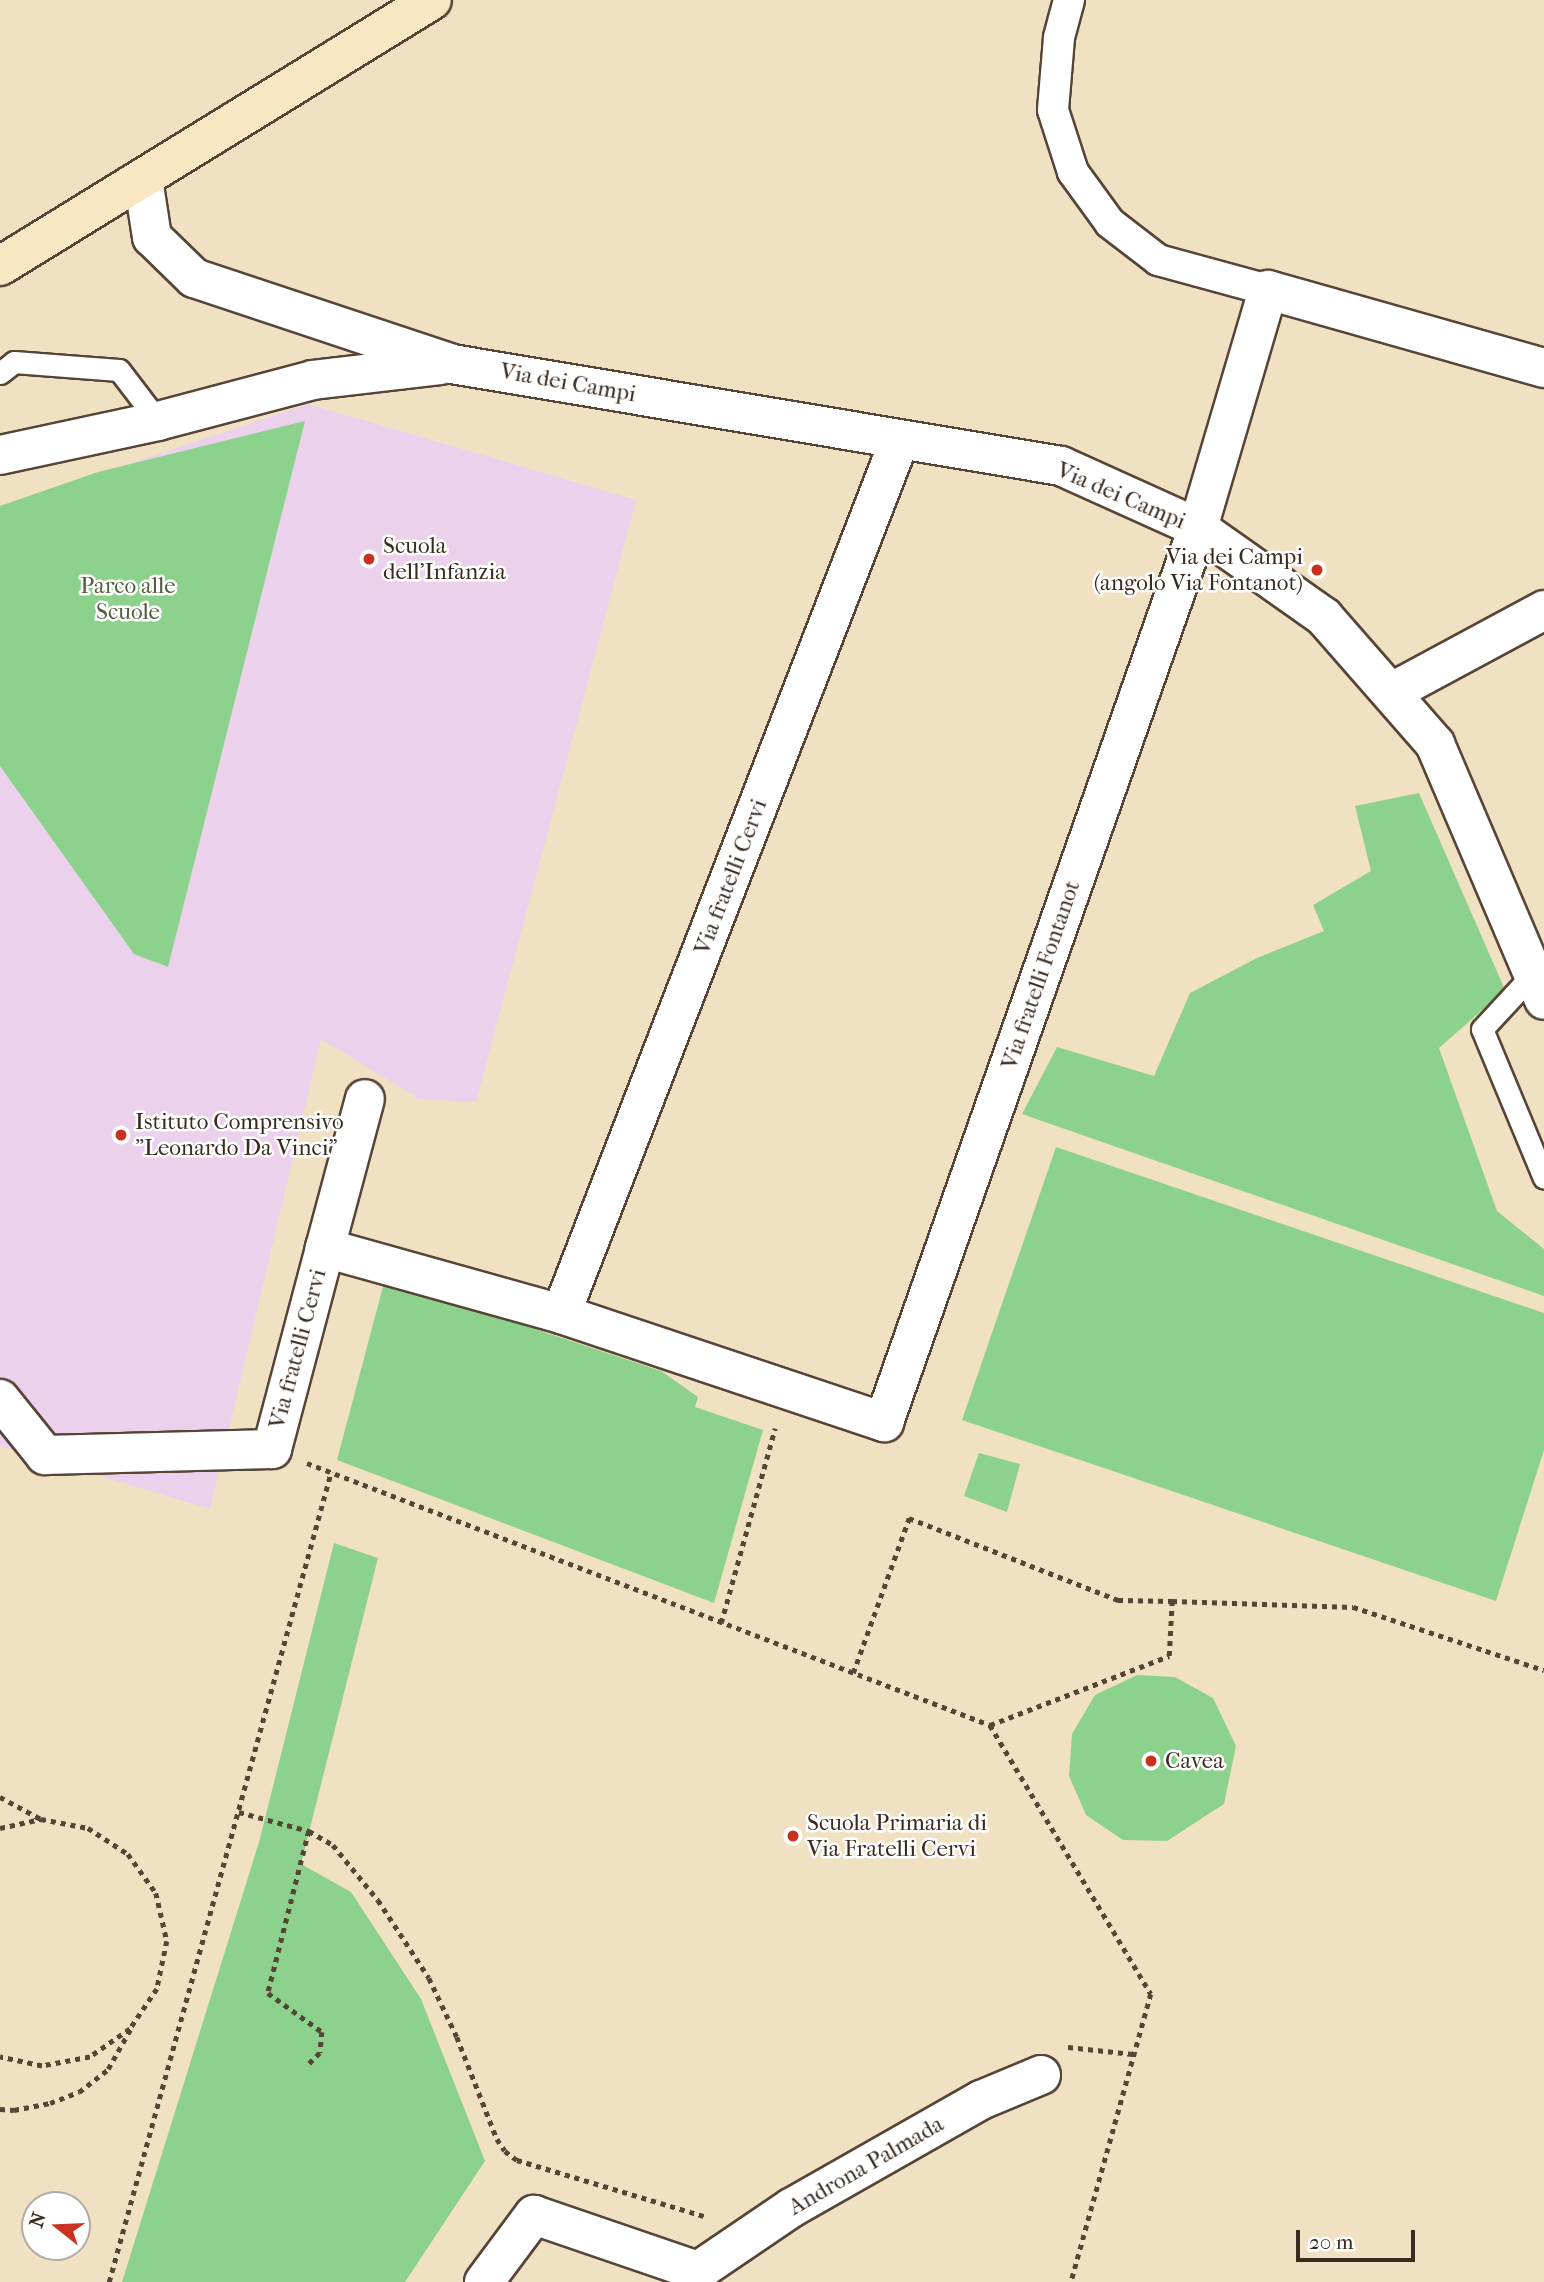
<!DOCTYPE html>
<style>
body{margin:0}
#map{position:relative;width:1544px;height:2282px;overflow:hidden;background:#f1e1c3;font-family:"IM FELL French Canon",serif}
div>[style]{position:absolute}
.built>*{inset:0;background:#ebd1eb}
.green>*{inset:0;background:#8cd28c}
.path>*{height:4.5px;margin-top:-2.25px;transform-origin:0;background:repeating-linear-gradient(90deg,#564537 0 5px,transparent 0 10px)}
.roads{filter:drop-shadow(2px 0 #564537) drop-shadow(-2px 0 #564537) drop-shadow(0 2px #564537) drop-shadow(0 -2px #564537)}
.service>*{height:21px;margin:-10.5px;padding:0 10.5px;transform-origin:10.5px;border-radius:10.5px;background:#fff}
.pedestrian>*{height:30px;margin:-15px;padding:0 15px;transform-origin:15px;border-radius:15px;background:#fff}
.minor>*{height:38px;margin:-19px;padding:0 19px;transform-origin:19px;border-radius:19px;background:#fff}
.tertiary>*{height:38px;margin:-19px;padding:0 19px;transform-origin:19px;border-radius:19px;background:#fff}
.secondary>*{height:38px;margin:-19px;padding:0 19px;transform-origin:19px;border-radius:19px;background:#f9e7c3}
.dots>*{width:19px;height:19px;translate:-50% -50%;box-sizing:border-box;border:4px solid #fff;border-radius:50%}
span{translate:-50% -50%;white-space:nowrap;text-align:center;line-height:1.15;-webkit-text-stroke:5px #fff;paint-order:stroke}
.street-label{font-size:23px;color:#3b2a1e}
.poi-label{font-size:23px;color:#3b2a1e}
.left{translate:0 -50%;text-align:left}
.right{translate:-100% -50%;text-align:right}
.park-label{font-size:23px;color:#535c3f}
.north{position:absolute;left:21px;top:2191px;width:70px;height:70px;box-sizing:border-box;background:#fff;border:2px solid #b1aaa5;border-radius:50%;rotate:288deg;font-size:19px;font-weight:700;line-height:28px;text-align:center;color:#3b2a1e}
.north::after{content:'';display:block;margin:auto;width:24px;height:32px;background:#c8321e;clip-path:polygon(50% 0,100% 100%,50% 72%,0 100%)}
.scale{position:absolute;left:1296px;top:2230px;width:119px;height:32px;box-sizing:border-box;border:4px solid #3b2a1e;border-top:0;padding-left:9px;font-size:21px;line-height:24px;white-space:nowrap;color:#3b2a1e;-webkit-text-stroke:5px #fff;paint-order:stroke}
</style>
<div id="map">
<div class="built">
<div style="clip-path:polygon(308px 404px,636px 500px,476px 1102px,419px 1099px,321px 1039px,210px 1509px,0 1446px,0 507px)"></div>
</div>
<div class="green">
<div style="clip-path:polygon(305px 421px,168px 967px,134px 954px,0 766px,0 506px,98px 472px)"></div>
<div style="clip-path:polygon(1419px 793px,1505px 990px,1439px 1048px,1497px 1211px,1544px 1249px,1544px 1296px,1022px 1114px,1057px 1047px,1154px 1076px,1190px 993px,1257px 958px,1324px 931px,1313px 905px,1371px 871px,1355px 806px)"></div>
<div style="clip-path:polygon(1056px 1147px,1544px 1313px,1544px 1450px,1496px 1601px,962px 1420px)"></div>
<div style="clip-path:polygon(385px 1279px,661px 1371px,698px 1397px,695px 1407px,763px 1430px,714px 1603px,337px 1460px)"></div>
<div style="clip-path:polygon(979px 1453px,1020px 1464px,1007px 1512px,964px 1496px)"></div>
<div style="clip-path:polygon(334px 1543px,378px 1558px,301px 1864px,351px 1892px,421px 1999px,485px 2161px,405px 2282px,122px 2282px,259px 1842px)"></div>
<div style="clip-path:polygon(1137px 1675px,1175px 1677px,1213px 1698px,1236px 1746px,1224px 1804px,1167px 1841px,1123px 1840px,1086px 1815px,1069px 1776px,1072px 1734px,1095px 1695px)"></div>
</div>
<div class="path">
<div style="left:307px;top:1463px;width:732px;rotate:20.99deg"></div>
<div style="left:990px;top:1725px;width:313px;rotate:59.1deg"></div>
<div style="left:1151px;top:1994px;width:299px;rotate:105.5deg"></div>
<div style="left:721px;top:1623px;width:202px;rotate:-74.5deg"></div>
<div style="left:853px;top:1673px;width:165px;rotate:-70.1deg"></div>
<div style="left:909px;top:1518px;width:225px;rotate:21.4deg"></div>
<div style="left:1118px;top:1600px;width:54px;rotate:1.1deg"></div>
<div style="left:990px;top:1725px;width:192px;rotate:-21.1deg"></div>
<div style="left:1169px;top:1656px;width:55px;rotate:-86.9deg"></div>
<div style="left:1172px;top:1601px;width:181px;rotate:1.9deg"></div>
<div style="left:1353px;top:1607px;width:201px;rotate:18.3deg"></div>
<div style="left:0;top:1797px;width:47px;rotate:28.2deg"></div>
<div style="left:239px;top:1812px;width:73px;rotate:15.2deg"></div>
<div style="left:309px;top:1831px;width:167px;rotate:104.2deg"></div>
<div style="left:268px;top:1993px;width:67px;rotate:35.8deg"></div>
<div style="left:322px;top:2032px;width:21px;rotate:95deg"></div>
<div style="left:320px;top:2053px;width:16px;rotate:135deg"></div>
<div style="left:0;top:1828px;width:42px;rotate:-12.4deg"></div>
<div style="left:41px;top:1819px;width:48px;rotate:10.8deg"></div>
<div style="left:88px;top:1828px;width:48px;rotate:33deg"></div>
<div style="left:128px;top:1854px;width:48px;rotate:54.3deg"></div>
<div style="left:156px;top:1893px;width:49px;rotate:77.1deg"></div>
<div style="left:167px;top:1941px;width:49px;rotate:101.8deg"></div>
<div style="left:157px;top:1989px;width:48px;rotate:124deg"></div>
<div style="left:130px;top:2029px;width:49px;rotate:145deg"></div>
<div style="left:90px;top:2057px;width:49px;rotate:169.4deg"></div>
<div style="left:42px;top:2066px;width:43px;rotate:-167.9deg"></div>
<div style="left:309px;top:1831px;width:28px;rotate:30deg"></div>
<div style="left:333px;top:1845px;width:71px;rotate:50.7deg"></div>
<div style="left:378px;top:1900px;width:93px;rotate:56.8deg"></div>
<div style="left:429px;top:1978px;width:65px;rotate:64.6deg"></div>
<div style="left:457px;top:2037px;width:110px;rotate:68.6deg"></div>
<div style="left:497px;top:2139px;width:14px;rotate:56deg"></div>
<div style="left:505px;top:2151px;width:15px;rotate:37deg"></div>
<div style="left:517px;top:2160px;width:198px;rotate:16.7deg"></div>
<div style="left:1068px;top:2047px;width:65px;rotate:6.1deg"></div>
<div style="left:0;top:2109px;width:14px;rotate:4deg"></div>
<div style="left:14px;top:2110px;width:37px;rotate:-11deg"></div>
<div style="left:50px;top:2103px;width:31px;rotate:-21deg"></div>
<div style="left:79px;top:2092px;width:37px;rotate:-38deg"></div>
<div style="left:108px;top:2069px;width:45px;rotate:-60.6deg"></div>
<div style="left:109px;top:2282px;width:840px;rotate:-74.67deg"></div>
</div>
<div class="roads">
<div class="service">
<div style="left:0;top:373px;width:18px;rotate:-38deg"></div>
<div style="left:14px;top:362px;width:105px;rotate:4.4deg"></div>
<div style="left:119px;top:370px;width:64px;rotate:52.6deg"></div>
<div style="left:1533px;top:974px;width:75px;rotate:132.8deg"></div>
<div style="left:1482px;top:1029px;width:161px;rotate:67.4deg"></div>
</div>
<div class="pedestrian">
<div style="left:1069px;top:0;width:39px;rotate:105deg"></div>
<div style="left:1059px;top:38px;width:72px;rotate:94.8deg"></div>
<div style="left:1053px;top:110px;width:65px;rotate:72.1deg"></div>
<div style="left:1073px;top:172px;width:63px;rotate:54deg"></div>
<div style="left:1110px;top:223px;width:61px;rotate:37.6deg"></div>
<div style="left:1158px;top:260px;width:114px;rotate:15.3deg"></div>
</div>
<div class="minor">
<div style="left:1392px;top:692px;width:173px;rotate:-28.3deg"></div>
<div style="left:325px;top:1248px;width:154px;rotate:-75deg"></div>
<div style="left:561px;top:1314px;width:341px;rotate:18.5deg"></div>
<div style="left:884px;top:1422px;width:948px;rotate:-70.65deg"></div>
<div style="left:1198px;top:528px;width:248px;rotate:-73.6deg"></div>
<div style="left:1268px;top:290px;width:287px;rotate:15.8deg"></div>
<div style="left:0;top:1399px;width:72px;rotate:51.2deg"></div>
<div style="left:45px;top:1455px;width:227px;rotate:-1.5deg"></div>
<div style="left:272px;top:1449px;width:208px;rotate:-75.2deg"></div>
<div style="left:325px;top:1248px;width:245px;rotate:15.6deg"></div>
<div style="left:561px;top:1314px;width:938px;rotate:-68.82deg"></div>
<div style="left:698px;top:2271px;width:112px;rotate:-34.1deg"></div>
<div style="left:791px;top:2208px;width:219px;rotate:-29.6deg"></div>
<div style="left:981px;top:2100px;width:65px;rotate:-22.6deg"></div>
<div style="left:484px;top:2282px;width:84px;rotate:-53.3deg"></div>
<div style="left:534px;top:2215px;width:173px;rotate:18.9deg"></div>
<div style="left:698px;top:2271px;width:11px;rotate:95deg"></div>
</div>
<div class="tertiary">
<div style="left:143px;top:179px;width:59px;rotate:81.2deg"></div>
<div style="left:152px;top:237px;width:59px;rotate:44.3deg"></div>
<div style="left:194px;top:278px;width:272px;rotate:18.4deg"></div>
<div style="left:452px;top:364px;width:617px;rotate:9.51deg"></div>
<div style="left:1061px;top:466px;width:150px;rotate:24.3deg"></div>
<div style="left:1198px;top:528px;width:154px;rotate:35.2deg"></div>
<div style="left:1324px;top:617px;width:169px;rotate:48.8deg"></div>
<div style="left:1435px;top:744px;width:278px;rotate:66.9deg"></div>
<div style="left:0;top:455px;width:162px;rotate:-12.1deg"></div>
<div style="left:158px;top:421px;width:160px;rotate:-14.8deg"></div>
<div style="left:313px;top:380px;width:128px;rotate:-6.7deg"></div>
</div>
<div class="secondary">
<div style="left:0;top:266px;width:507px;rotate:-31.62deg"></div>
</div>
</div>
<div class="dots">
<div style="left:369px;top:559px;background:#c8321e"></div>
<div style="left:1317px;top:570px;background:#c8321e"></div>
<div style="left:121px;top:1135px;background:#c8321e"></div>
<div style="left:1151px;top:1761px;background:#c8321e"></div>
<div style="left:793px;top:1836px;background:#c8321e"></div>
</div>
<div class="street-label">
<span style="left:568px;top:383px;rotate:10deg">Via dei Campi</span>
<span style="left:1121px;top:496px;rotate:23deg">Via dei Campi</span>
<span style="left:731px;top:877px;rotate:-69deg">Via fratelli Cervi</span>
<span style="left:1041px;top:975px;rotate:-71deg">Via fratelli Fontanot</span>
<span style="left:298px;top:1349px;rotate:-75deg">Via fratelli Cervi</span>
<span style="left:866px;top:2166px;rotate:-30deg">Androna Palmada</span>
</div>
<div class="poi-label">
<span class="left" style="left:383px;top:559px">Scuola<br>dell'Infanzia</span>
<span class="right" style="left:1303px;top:570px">Via dei Campi<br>(angolo Via Fontanot)</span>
<span class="left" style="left:135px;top:1135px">Istituto Comprensivo<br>"Leonardo Da Vinci"</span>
<span class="left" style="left:1165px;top:1761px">Cavea</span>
<span class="left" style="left:807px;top:1836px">Scuola Primaria di<br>Via Fratelli Cervi</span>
</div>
<div class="park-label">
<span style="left:128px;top:599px">Parco alle<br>Scuole</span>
</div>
<div class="north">N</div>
<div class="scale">20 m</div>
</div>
